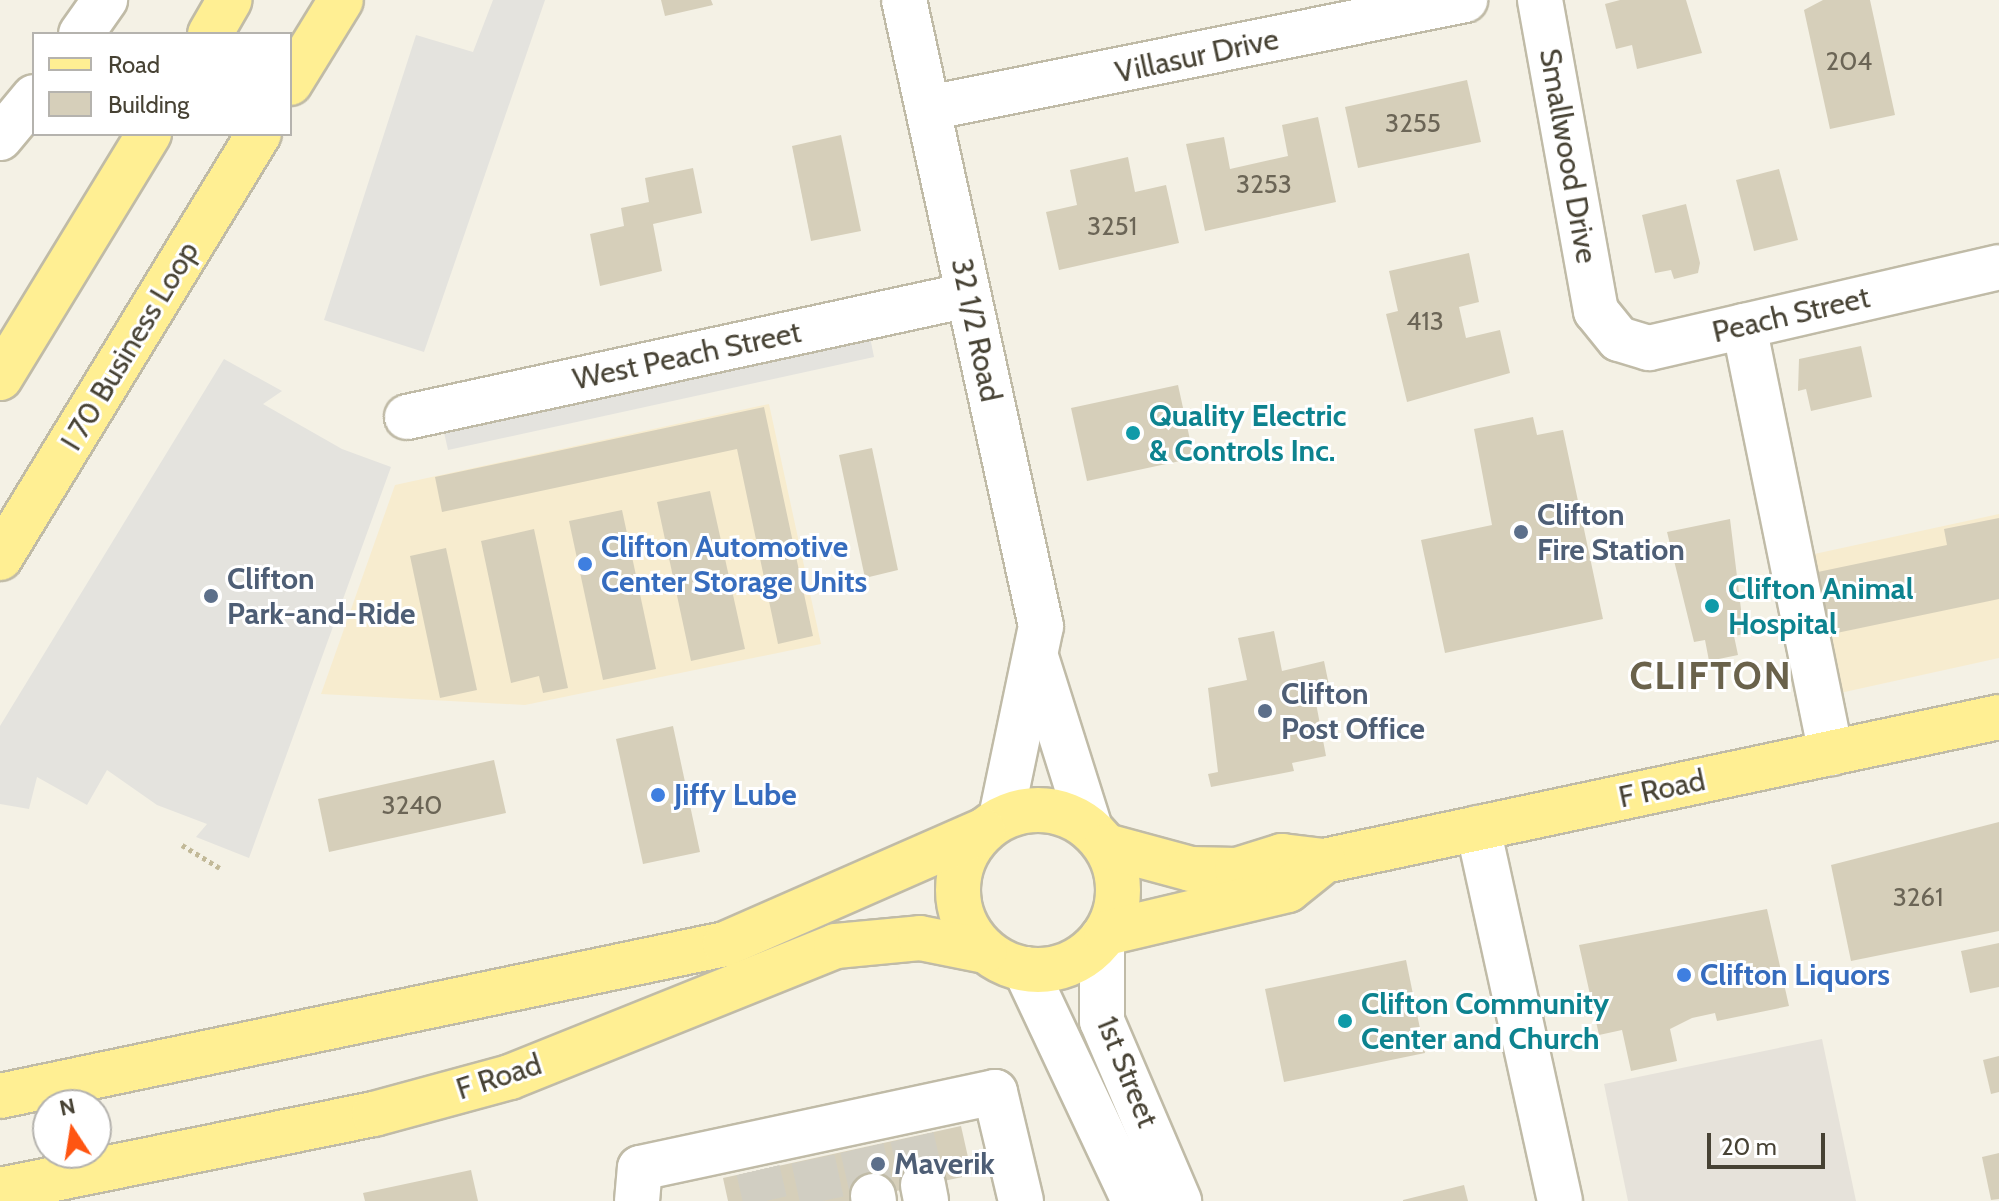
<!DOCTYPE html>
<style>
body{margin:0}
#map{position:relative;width:1999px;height:1201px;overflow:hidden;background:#f4f1e5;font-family:Cabin,sans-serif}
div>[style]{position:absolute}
.commercial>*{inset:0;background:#f7eccf}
.industrial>*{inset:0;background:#e6e2da}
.parking>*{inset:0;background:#e4e3de}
.building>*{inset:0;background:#d6cfba}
.minor-tunnel>*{height:44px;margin-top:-22px;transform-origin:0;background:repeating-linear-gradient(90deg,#d1cec2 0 44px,transparent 0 66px)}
.path>*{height:5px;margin-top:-2.5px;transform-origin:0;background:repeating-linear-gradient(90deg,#c2b998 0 4px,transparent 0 8px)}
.roads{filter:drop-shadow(2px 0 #c0bba7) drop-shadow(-2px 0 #c0bba7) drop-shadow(0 2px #c0bba7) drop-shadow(0 -2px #c0bba7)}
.minor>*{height:44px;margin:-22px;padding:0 22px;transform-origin:22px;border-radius:22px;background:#fff}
.major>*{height:44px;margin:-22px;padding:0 22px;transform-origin:22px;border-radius:22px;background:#ffef93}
.major>.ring{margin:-22px;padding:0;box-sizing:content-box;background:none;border:44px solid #ffef93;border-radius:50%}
.dots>*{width:22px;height:22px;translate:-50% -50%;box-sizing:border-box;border:4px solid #fff;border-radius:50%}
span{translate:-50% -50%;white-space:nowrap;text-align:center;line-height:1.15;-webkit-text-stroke:6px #fff;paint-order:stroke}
.number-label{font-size:26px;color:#6b6556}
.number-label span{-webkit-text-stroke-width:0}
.street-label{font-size:30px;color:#474234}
.culture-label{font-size:30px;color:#0d838f;font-weight:700}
.left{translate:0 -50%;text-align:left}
.service-label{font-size:30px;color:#4e5e75;font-weight:700}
.shop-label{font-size:30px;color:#366cbe;font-weight:700}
.district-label{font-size:38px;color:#6a624b;font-weight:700;letter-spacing:2px}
.legend{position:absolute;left:32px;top:32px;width:260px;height:104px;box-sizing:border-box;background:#fff;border:2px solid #b5b3ae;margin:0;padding:10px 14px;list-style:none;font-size:24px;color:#474234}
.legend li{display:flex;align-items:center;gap:16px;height:40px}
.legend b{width:40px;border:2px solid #b5b3ae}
.north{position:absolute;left:32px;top:1089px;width:80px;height:80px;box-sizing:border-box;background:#fff;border:2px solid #b5b3ae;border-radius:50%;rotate:348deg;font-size:22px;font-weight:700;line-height:32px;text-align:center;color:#474234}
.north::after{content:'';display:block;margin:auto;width:28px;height:36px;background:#f51;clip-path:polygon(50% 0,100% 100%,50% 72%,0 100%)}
.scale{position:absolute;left:1707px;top:1133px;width:118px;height:36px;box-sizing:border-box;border:4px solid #474234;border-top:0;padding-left:10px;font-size:24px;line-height:28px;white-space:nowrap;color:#474234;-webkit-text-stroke:6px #fff;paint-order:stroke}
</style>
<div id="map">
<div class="commercial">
<div style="clip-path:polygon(769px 404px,821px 644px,525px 705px,321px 694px,395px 485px)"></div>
<div style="clip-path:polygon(1999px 514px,1999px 658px,1840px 693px,1805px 556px)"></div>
</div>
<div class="industrial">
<div style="clip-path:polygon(1822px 1039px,1856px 1201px,1628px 1201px,1604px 1084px)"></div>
</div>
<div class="parking">
<div style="clip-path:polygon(493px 0,545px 0,424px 352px,324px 320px,416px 35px,473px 52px)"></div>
<div style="clip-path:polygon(866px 317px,874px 357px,448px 450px,439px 410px)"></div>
<div style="clip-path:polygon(224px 359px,282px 391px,263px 404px,342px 449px,391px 467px,249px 858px,196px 837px,207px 824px,157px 805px,107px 770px,87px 805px,37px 777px,29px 809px,0 804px,0 726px)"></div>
</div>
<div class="building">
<div style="clip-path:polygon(661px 0,711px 0,713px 5px,665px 16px)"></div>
<div style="clip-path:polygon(1620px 0,1686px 0,1702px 53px,1637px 69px,1632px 45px,1616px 49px,1605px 4px)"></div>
<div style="clip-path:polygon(1823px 0,1870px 0,1895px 115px,1830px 129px,1804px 10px)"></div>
<div style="clip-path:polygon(1467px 80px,1481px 142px,1358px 168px,1345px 107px)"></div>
<div style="clip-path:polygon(1318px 117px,1336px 202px,1205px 231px,1186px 144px,1224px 137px,1230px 169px,1288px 156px,1282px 125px)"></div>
<div style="clip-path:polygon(841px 135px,861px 231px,811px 241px,792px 146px)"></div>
<div style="clip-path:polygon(1128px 157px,1135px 192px,1166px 185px,1179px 243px,1059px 270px,1046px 212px,1077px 205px,1070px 170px)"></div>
<div style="clip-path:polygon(693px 168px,702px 213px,653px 224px,662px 271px,600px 286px,590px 234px,624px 226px,621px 208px,649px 202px,645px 178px)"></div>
<div style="clip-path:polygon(1779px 169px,1798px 240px,1754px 251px,1736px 180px)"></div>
<div style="clip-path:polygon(1686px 204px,1700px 263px,1698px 273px,1674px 279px,1671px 270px,1655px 273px,1642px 215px)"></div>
<div style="clip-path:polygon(1469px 253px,1479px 302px,1459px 307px,1466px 338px,1500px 330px,1510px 373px,1407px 402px,1386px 314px,1398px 311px,1389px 271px)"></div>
<div style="clip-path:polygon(1861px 346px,1872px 397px,1811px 411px,1806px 389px,1798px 391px,1799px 359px)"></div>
<div style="clip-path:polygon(1178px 385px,1194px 458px,1087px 481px,1071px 408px)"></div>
<div style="clip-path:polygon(764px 407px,813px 636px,778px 644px,737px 449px,442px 512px,435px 477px)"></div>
<div style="clip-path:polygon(1533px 417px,1537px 435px,1563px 430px,1603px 619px,1445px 653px,1421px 540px,1492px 525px,1474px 429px)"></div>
<div style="clip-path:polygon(872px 448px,898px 570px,865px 578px,839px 455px)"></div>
<div style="clip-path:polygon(710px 491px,745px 649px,691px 661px,657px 502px)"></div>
<div style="clip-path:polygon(622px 510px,656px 669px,603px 680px,569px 521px)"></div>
<div style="clip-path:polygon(1999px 518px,1999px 599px,1827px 635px,1813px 573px,1947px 545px,1944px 529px)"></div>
<div style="clip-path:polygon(1730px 519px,1744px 634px,1734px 636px,1738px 655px,1709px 661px,1705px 640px,1694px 642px,1667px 532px)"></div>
<div style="clip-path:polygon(534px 529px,568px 688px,543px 693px,539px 676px,511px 683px,481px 541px)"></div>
<div style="clip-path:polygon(446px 548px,477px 690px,440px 698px,410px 556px)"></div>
<div style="clip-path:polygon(1274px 631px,1282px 671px,1324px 661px,1331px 695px,1315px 698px,1326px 756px,1292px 763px,1294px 771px,1211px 787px,1208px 774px,1218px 772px,1208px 688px,1247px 680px,1238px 638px)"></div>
<div style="clip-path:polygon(673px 726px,700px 852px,643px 864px,616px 739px)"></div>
<div style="clip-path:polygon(494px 760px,506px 813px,329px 852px,318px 799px)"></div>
<div style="clip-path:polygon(1999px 822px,1999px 931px,1851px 961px,1831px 865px)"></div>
<div style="clip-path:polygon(1767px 909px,1789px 1006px,1717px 1021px,1715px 1013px,1692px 1018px,1670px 1029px,1677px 1061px,1631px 1071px,1622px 1030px,1599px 1035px,1579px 945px)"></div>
<div style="clip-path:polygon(1999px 943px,1999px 987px,1970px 993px,1961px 951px)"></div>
<div style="clip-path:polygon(1406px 960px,1425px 1053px,1284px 1082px,1265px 989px)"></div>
<div style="clip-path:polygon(1999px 1056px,1999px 1092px,1991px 1094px,1983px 1060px)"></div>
<div style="clip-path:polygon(961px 1126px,972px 1175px,849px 1201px,728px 1201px,723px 1178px)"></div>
<div style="clip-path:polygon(1999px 1153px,1999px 1199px,1991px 1200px,1982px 1157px)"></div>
<div style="clip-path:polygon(471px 1170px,478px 1201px,365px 1201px,363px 1193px)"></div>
<div style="clip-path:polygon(1464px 1185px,1468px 1201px,1403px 1201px,1403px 1200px)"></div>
</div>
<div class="minor-tunnel">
<div style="left:912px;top:1137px;width:49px;rotate:77.1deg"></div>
<div style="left:862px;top:1148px;width:49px;rotate:77.1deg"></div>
<div style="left:813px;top:1159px;width:43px;rotate:77.9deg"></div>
<div style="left:758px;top:1170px;width:32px;rotate:77deg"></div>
</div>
<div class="path">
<div style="left:182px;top:845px;width:44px;rotate:31.2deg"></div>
</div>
<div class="roads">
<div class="minor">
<div style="left:904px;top:0;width:641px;rotate:77.66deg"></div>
<div style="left:1041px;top:626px;width:196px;rotate:101.8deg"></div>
<div style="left:1540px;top:0;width:316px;rotate:79.8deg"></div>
<div style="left:1596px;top:311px;width:36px;rotate:51deg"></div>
<div style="left:1619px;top:339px;width:31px;rotate:17deg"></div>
<div style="left:1649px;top:348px;width:359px;rotate:-13deg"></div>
<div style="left:81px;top:34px;width:42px;rotate:-54.8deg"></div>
<div style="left:929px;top:108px;width:547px;rotate:-11.39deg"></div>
<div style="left:0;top:138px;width:53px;rotate:-50.3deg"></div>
<div style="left:1744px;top:326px;width:436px;rotate:78.5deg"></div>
<div style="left:407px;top:417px;width:574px;rotate:-12.27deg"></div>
<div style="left:1037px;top:660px;width:176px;rotate:72.5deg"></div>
<div style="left:1478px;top:828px;width:382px;rotate:77.6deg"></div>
<div style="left:1102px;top:938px;width:83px;rotate:90deg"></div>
<div style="left:1102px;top:1021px;width:196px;rotate:66.8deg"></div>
<div style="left:1025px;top:969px;width:256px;rotate:64.8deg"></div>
<div style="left:923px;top:1185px;width:16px;rotate:79deg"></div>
<div style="left:873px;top:1196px;width:5px;rotate:79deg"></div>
<div style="left:637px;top:1201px;width:33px;rotate:-85deg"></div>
<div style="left:640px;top:1168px;width:363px;rotate:-12.1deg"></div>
<div style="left:995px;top:1092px;width:112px;rotate:76.6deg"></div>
</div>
<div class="major">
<div style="left:210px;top:34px;width:39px;rotate:-60deg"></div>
<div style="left:290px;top:83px;width:97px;rotate:-58.4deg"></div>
<div style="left:0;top:378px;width:286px;rotate:-58.6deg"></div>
<div style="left:0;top:558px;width:497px;rotate:-58.6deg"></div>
<div class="ring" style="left:958px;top:810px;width:116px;height:116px"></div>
<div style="left:1106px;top:846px;width:88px;rotate:15.1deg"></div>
<div style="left:1191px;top:869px;width:46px;rotate:1.2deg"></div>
<div style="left:1237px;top:870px;width:47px;rotate:-17.3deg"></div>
<div style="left:1282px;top:856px;width:42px;rotate:6.8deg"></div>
<div style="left:1324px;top:861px;width:690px;rotate:-12.04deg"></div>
<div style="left:1106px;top:933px;width:187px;rotate:-13.3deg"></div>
<div style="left:1288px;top:890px;width:46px;rotate:-38.9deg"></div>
<div style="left:0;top:1096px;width:741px;rotate:-11.84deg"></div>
<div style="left:725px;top:944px;width:282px;rotate:-23.7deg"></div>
<div style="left:0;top:1190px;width:382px;rotate:-11.5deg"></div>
<div style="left:374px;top:1114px;width:141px;rotate:-15.2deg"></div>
<div style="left:510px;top:1077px;width:351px;rotate:-21.9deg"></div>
<div style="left:836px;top:946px;width:84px;rotate:-5.4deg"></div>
<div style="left:920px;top:938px;width:66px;rotate:11.3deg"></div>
</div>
</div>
<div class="dots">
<div style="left:1133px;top:433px;background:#0f9aa8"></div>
<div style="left:1521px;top:532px;background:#5c6f8a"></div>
<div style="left:585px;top:564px;background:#3f7fe0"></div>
<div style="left:211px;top:596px;background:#5c6f8a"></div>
<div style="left:1712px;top:606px;background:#0f9aa8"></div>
<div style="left:1265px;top:711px;background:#5c6f8a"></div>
<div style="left:658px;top:795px;background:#3f7fe0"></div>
<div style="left:1684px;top:975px;background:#3f7fe0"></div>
<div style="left:1345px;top:1021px;background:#0f9aa8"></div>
<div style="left:878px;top:1164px;background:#5c6f8a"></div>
</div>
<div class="number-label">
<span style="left:1849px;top:62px">204</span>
<span style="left:1413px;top:124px">3255</span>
<span style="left:1264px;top:185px">3253</span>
<span style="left:1112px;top:227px">3251</span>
<span style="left:1425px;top:322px">413</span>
<span style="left:412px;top:806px">3240</span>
<span style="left:1918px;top:898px">3261</span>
</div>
<div class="street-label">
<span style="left:1197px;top:56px;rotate:-12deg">Villasur Drive</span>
<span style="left:1568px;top:156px;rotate:80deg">Smallwood Drive</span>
<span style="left:1791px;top:315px;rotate:-13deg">Peach Street</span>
<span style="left:976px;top:330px;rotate:78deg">32 1/2 Road</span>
<span style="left:130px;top:346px;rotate:-59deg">I 70 Business Loop</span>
<span style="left:687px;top:356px;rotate:-12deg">West Peach Street</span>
<span style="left:1662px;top:789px;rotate:-12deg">F Road</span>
<span style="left:1127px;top:1072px;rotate:68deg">1st Street</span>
<span style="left:499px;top:1077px;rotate:-18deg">F Road</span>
</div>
<div class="culture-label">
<span class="left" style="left:1149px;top:433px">Quality Electric<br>&amp; Controls Inc.</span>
<span class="left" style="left:1728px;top:606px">Clifton Animal<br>Hospital</span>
<span class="left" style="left:1361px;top:1021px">Clifton Community<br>Center and Church</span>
</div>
<div class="service-label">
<span class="left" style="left:1537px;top:532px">Clifton<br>Fire Station</span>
<span class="left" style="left:227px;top:596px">Clifton<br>Park-and-Ride</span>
<span class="left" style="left:1281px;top:711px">Clifton<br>Post Office</span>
<span class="left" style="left:894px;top:1164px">Maverik</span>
</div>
<div class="shop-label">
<span class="left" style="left:601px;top:564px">Clifton Automotive<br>Center Storage Units</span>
<span class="left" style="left:674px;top:795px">Jiffy Lube</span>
<span class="left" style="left:1700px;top:975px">Clifton Liquors</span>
</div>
<div class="district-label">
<span style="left:1711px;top:676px">CLIFTON</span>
</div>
<ul class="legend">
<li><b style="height:10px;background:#ffef93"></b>Road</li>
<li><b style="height:22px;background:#d6cfba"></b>Building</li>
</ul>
<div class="north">N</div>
<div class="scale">20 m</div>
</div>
